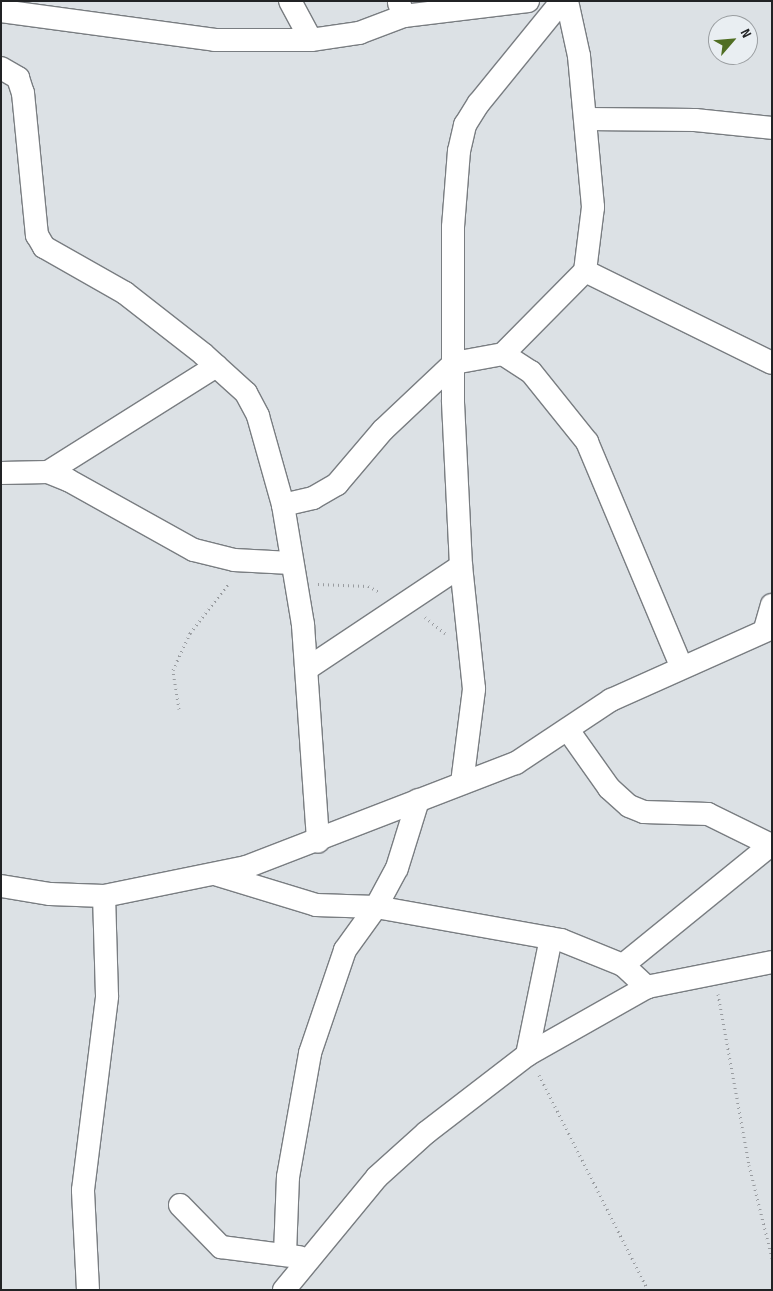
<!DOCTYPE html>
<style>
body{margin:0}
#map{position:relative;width:773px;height:1291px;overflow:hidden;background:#dce1e5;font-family:"Sofia Sans Condensed",sans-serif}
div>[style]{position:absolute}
.path>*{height:3px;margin-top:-1.5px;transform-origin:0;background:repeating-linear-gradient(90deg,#999ca0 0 1px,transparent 0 5px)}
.roads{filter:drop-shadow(1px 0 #797d81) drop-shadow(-1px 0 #797d81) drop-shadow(0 1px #797d81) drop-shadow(0 -1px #797d81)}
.minor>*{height:22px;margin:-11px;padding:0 11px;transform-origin:11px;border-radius:11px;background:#fff}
span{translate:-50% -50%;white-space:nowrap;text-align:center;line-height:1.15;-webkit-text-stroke:5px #e9eef2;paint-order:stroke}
.frame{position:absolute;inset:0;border:2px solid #212325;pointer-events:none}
.north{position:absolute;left:708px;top:15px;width:50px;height:50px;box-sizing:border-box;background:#e9eef2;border:1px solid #999da0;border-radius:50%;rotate:63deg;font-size:14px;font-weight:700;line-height:20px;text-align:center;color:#212325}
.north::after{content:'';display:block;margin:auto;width:18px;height:22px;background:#506e23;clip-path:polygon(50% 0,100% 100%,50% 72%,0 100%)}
</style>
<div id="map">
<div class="path">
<div style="left:318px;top:584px;width:50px;rotate:2.3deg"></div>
<div style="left:368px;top:586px;width:13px;rotate:27deg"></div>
<div style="left:425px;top:617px;width:26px;rotate:39deg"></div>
<div style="left:179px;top:709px;width:39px;rotate:-99deg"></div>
<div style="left:173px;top:670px;width:41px;rotate:-65.3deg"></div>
<div style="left:190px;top:633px;width:63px;rotate:-52deg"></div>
<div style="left:718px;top:994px;width:174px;rotate:79.7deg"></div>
<div style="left:749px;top:1165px;width:96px;rotate:76.1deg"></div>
<div style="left:539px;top:1075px;width:241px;rotate:63.1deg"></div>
</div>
<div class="roads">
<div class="minor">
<div style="left:290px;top:1px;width:44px;rotate:61.7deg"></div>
<div style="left:567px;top:1px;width:56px;rotate:77.7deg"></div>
<div style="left:579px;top:56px;width:152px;rotate:84.7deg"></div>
<div style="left:593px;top:207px;width:64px;rotate:97.1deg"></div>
<div style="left:399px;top:3px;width:14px;rotate:69deg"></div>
<div style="left:404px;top:16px;width:125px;rotate:-6.9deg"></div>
<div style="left:1px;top:11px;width:216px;rotate:7.7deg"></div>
<div style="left:215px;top:40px;width:96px"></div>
<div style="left:311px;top:40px;width:49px;rotate:-8.3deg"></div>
<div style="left:359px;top:33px;width:48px;rotate:-20.7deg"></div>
<div style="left:1px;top:68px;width:20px;rotate:30deg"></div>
<div style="left:18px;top:78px;width:16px;rotate:72deg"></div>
<div style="left:23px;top:93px;width:143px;rotate:84.4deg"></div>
<div style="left:37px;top:235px;width:14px;rotate:60deg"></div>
<div style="left:44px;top:247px;width:93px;rotate:29.6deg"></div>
<div style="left:125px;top:293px;width:99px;rotate:38deg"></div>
<div style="left:203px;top:354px;width:58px;rotate:42.2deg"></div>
<div style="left:246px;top:393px;width:26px;rotate:62deg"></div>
<div style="left:258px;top:416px;width:92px;rotate:74.3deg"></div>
<div style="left:283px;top:505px;width:122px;rotate:80.5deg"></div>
<div style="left:303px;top:625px;width:217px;rotate:86deg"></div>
<div style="left:586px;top:119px;width:109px;rotate:0.5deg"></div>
<div style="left:695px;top:120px;width:77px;rotate:5.9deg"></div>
<div style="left:503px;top:354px;width:117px;rotate:-45.3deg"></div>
<div style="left:585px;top:271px;width:208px;rotate:26.2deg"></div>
<div style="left:48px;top:472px;width:199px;rotate:-32.2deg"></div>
<div style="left:1px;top:473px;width:47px;rotate:-1.2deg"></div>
<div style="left:48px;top:472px;width:22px;rotate:22deg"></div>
<div style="left:68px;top:480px;width:144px;rotate:29.1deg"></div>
<div style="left:194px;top:550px;width:41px;rotate:14deg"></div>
<div style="left:234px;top:560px;width:57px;rotate:3deg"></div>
<div style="left:283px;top:505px;width:31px;rotate:-13deg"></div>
<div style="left:313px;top:498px;width:28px;rotate:-30deg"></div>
<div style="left:337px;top:484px;width:71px;rotate:-49.6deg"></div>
<div style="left:383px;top:430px;width:98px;rotate:-43.3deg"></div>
<div style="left:454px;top:363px;width:50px;rotate:-10.4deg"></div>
<div style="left:503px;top:354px;width:33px;rotate:33deg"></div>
<div style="left:531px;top:372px;width:90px;rotate:51.3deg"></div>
<div style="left:587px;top:442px;width:243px;rotate:67.2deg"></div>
<div style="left:765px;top:629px;width:25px;rotate:-74deg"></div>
<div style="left:308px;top:668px;width:184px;rotate:-33.7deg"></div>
<div style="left:568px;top:730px;width:71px;rotate:54.7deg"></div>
<div style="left:609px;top:788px;width:27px;rotate:42deg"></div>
<div style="left:629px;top:806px;width:16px;rotate:22deg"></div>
<div style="left:644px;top:812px;width:64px;rotate:1.8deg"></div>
<div style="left:708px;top:814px;width:70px;rotate:26.2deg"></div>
<div style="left:462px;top:783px;width:95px;rotate:-82.7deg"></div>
<div style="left:474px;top:689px;width:124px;rotate:-96deg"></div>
<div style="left:461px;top:566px;width:166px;rotate:-92.8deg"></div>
<div style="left:453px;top:400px;width:173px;rotate:-90deg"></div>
<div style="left:453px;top:227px;width:76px;rotate:-85.5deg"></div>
<div style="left:459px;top:151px;width:27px;rotate:-77deg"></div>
<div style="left:465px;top:125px;width:26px;rotate:-58deg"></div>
<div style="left:479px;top:103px;width:132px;rotate:-50.9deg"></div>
<div style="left:218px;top:875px;width:102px;rotate:17deg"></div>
<div style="left:316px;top:905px;width:60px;rotate:1.9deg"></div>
<div style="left:376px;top:907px;width:188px;rotate:10.1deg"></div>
<div style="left:561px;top:940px;width:67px;rotate:22deg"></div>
<div style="left:623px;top:965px;width:33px;rotate:43deg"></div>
<div style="left:1px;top:886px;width:50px;rotate:9.3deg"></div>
<div style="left:50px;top:894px;width:54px;rotate:2.1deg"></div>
<div style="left:104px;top:896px;width:145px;rotate:-11.5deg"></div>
<div style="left:246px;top:867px;width:289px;rotate:-21.1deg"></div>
<div style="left:516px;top:763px;width:114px;rotate:-33.6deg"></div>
<div style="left:611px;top:700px;width:176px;rotate:-24.1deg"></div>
<div style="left:623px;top:965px;width:192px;rotate:-39.1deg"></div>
<div style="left:527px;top:1055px;width:119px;rotate:-78.4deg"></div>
<div style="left:180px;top:1205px;width:59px;rotate:45.7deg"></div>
<div style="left:221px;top:1247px;width:79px;rotate:7.3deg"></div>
<div style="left:285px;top:1254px;width:77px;rotate:-87.8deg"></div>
<div style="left:288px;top:1177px;width:126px;rotate:-79.9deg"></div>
<div style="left:310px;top:1053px;width:109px;rotate:-71.2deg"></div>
<div style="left:345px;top:950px;width:53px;rotate:-54.2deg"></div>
<div style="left:376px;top:907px;width:44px;rotate:-61.7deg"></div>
<div style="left:397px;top:868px;width:71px;rotate:-72.8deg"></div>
<div style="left:88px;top:1290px;width:100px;rotate:-92.9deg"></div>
<div style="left:83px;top:1190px;width:195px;rotate:-82.9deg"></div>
<div style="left:107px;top:996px;width:100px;rotate:-91.7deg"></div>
<div style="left:284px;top:1290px;width:146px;rotate:-50.5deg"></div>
<div style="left:377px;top:1177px;width:67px;rotate:-42deg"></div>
<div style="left:427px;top:1132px;width:126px;rotate:-37.6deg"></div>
<div style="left:527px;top:1055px;width:138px;rotate:-29.5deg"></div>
<div style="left:647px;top:987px;width:127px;rotate:-11.3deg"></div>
</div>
</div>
<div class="frame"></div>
<div class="north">N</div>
</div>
